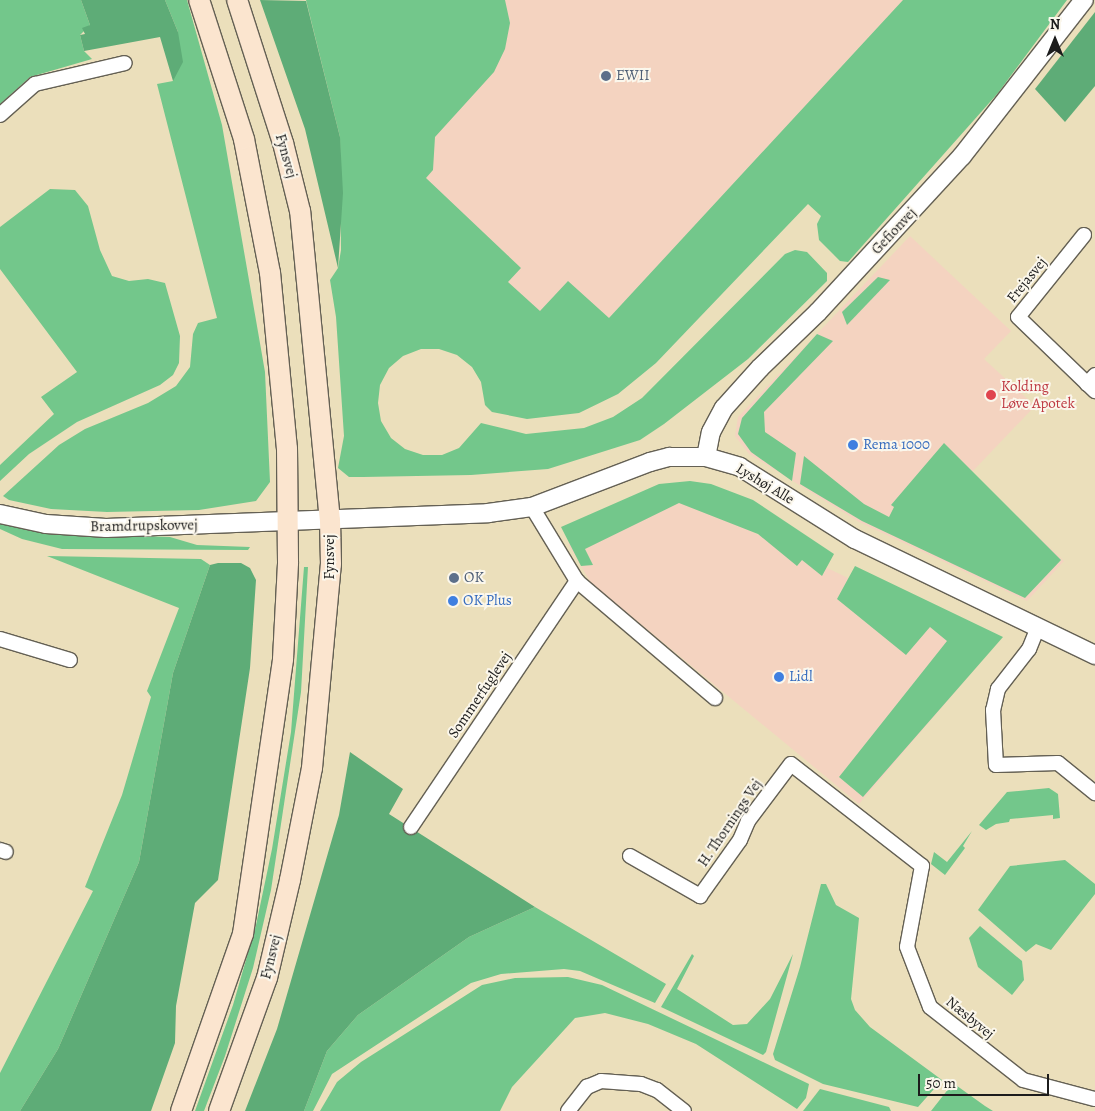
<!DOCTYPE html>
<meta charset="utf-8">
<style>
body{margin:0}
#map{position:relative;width:1095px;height:1111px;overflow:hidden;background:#ebdfbb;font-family:Alegreya,serif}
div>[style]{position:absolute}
.built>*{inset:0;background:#f4d3c0}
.green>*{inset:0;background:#73c78b}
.forest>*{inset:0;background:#5eac77}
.roads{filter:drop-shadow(1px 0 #646054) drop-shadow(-1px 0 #646054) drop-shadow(0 1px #646054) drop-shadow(0 -1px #646054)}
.minor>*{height:14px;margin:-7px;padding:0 7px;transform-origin:7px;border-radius:7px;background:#fff}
.tertiary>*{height:18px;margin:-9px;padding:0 9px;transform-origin:9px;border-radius:9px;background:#fff}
.secondary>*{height:20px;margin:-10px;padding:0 10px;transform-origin:10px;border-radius:10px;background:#fbe5cf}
.dots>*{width:14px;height:14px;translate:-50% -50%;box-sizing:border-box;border:2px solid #fbf7ec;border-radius:50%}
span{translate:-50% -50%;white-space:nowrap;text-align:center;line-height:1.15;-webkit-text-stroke:4px #fbf7ec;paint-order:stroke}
.service-label{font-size:15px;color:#4e5e75}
.left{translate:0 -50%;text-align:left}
.street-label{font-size:15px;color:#1c1c1c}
.health-label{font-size:15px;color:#be3a42}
.shop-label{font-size:15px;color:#366cbe}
.north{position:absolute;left:1030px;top:15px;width:50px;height:50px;-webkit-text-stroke:4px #fbf7ec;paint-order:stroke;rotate:0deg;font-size:14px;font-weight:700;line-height:20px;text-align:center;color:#1c1c1c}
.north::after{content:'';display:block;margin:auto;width:18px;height:22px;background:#1c1c1c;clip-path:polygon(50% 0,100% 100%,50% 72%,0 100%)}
.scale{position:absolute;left:918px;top:1074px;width:131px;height:22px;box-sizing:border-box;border:2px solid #1c1c1c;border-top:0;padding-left:6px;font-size:15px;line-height:18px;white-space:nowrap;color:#1c1c1c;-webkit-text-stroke:4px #fbf7ec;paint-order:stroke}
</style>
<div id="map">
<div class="built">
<div style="clip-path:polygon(449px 0,933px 0,569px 365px,384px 160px)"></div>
<div style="clip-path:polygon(910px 236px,1011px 331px,984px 359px,1035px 406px,971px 473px,1064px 561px,1027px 601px,859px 522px,749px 454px,735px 436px,738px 417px)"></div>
<div style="clip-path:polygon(676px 495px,993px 648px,859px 804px,591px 583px,568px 544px,625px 523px)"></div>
</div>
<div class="green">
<div style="clip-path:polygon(0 0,81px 0,90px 25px,80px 35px,84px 51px,92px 59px,30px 77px,0 104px)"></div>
<div style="clip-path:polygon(165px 0,187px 0,222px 125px,265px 372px,270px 482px,256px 501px,199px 510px,107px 512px,51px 509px,9px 500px,3px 496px,59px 445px,85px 429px,148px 403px,176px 386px,190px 367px,193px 334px,198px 323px,217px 318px,157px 84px,173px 81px,178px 32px)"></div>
<div style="clip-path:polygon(306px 0,505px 0,510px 23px,505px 49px,494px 72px,435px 137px,433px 170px,426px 178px,521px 268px,508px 282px,540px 311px,568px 281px,609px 318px,903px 0,1067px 0,998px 93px,848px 262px,840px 261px,819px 240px,817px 224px,821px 216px,808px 204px,656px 363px,618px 394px,579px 413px,527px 419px,492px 412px,485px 405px,481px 382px,472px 367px,457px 355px,439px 349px,421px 349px,403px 356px,389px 368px,380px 385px,378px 403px,381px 421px,391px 438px,405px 449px,423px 455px,442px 455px,459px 448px,481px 423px,526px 434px,584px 428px,613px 417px,642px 398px,785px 254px,795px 250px,807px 252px,827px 273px,827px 281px,748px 359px,664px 424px,640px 440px,548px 469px,471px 475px,363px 477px,349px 477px,338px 468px,344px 436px,336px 317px,330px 280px,338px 268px,341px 250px,340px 137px)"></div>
<div style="clip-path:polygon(50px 189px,75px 190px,88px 206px,100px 250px,112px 276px,129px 281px,148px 279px,165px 283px,180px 336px,179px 363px,173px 375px,160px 385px,77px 422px,29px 454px,0 481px,0 465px,54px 414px,41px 397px,77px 372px,0 269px,0 227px)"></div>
<div style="clip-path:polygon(878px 277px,890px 280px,847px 325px,842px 312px)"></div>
<div style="clip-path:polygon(817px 334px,833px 341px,764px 412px,765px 432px,796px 453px,792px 481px,751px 452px,738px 434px,742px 418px)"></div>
<div style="clip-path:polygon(944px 443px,1061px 560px,1025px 598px,862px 521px,800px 484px,804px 456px,864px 504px,889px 517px,894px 507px,891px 505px)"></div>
<div style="clip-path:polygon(690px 481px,711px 484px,753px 500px,834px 554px,822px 576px,802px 560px,797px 566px,758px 534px,679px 503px,585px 549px,593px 565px,581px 566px,561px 527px,659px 484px)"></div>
<div style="clip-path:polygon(0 523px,39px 532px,170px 537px,197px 545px,250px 547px,248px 550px,62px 549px,22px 539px,0 529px)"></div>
<div style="clip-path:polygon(47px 556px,201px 559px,210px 565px,173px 673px,139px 862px,58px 1049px,20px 1111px,0 1111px,0 1073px,93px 891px,85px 887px,122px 795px,151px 697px,147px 691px,179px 608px)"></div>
<div style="clip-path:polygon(855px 566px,1003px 637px,863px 797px,839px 777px,947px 641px,930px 627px,906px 655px,837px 599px)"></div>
<div style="clip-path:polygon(304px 567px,308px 567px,301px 692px,271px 890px,253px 968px,225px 1056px,204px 1111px,195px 1111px,233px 1005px,256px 925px,272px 849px,291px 732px)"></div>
<div style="clip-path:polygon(1049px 788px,1058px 794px,1060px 818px,1053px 819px,1053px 815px,1010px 819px,1009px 822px,996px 824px,986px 830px,979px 825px,1007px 792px)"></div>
<div style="clip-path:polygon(972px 831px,963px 846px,965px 848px,945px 875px,931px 864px,934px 852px,947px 862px)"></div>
<div style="clip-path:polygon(1065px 860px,1095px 884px,1095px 894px,1051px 950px,1036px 944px,1026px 952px,978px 910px,1010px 866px)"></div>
<div style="clip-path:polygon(821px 884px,826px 884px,836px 905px,859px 918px,851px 999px,855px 1010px,870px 1027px,942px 1080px,918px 1107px,823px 1084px,775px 1060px,773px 1054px,800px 967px)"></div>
<div style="clip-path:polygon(535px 907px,666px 984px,655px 1003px,580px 971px,564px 969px,501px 974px,471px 983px,332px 1074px,313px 1111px,304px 1111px,327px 1051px,358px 1015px,469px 937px)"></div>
<div style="clip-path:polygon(980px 926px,1022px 961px,1024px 980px,1012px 995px,978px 967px,969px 938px)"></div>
<div style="clip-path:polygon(692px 954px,694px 956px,677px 989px,733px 1025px,747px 1024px,770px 999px,793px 954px,766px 1052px,763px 1055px,661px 1007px)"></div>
<div style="clip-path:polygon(568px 977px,602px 985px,809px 1084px,806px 1098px,797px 1109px,696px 1044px,648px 1024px,605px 1013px,575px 1018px,512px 1087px,500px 1111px,320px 1111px,337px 1082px,361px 1062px,482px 985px,515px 978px)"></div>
<div style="clip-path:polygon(953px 1083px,985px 1106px,993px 1111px,931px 1111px)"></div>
<div style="clip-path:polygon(820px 1089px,889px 1107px,891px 1111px,803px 1111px)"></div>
</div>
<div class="forest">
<div style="clip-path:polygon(81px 0,165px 0,178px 32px,183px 62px,173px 81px,160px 37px,84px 51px,80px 35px,85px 34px,82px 28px,90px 25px)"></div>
<div style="clip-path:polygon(260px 0,306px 1px,340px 137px,343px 193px,338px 268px,305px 129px)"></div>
<div style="clip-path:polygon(1095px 12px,1095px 86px,1065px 122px,1035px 89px)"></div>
<div style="clip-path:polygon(218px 563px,241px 563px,250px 568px,256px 580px,250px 668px,218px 880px,195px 903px,176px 1006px,175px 1043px,151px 1111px,20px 1111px,58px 1049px,139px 862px,173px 673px,210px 565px)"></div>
<div style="clip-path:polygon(350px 752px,403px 789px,389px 814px,535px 907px,469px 937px,358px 1015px,327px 1051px,304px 1111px,245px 1111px,277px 1029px,339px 815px)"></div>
</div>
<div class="roads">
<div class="minor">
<div style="left:0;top:115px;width:47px;rotate:-41.5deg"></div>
<div style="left:35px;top:84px;width:92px;rotate:-13.1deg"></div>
<div style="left:1084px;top:235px;width:105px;rotate:128.8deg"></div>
<div style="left:1018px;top:317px;width:107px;rotate:43.9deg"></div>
<div style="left:1087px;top:384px;width:12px;rotate:-48deg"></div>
<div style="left:532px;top:507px;width:87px;rotate:58.7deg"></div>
<div style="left:577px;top:581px;width:181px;rotate:40.3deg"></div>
<div style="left:1038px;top:627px;width:24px;rotate:112deg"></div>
<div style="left:1029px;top:649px;width:51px;rotate:127.8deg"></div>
<div style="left:998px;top:689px;width:22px;rotate:103deg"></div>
<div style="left:993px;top:710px;width:55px;rotate:86.9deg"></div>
<div style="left:996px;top:765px;width:62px;rotate:-1.8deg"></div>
<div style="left:1058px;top:763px;width:48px;rotate:39deg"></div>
<div style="left:0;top:639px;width:73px;rotate:16.7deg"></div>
<div style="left:411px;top:827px;width:297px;rotate:-56deg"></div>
<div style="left:0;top:850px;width:6px;rotate:18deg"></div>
<div style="left:630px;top:856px;width:81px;rotate:29.7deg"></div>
<div style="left:700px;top:896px;width:69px;rotate:-54.5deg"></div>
<div style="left:740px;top:840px;width:21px;rotate:-67deg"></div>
<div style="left:748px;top:821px;width:71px;rotate:-53deg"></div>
<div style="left:791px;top:764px;width:166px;rotate:37.9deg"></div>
<div style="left:922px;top:866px;width:82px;rotate:100.5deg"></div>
<div style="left:907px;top:947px;width:64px;rotate:69deg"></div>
<div style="left:930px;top:1007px;width:118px;rotate:38.1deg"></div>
<div style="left:1023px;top:1080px;width:74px;rotate:14.8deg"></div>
<div style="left:568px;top:1111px;width:31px;rotate:-52deg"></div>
<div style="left:587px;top:1087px;width:15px;rotate:-23deg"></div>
<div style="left:601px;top:1081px;width:40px;rotate:4.3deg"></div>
<div style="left:641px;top:1084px;width:17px;rotate:21deg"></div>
<div style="left:657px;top:1090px;width:34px;rotate:38deg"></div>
</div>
<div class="tertiary">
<div style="left:706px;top:457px;width:25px;rotate:-79deg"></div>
<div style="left:711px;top:432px;width:27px;rotate:-62deg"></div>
<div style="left:724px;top:408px;width:54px;rotate:-48deg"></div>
<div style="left:760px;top:368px;width:81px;rotate:-44deg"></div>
<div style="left:818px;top:312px;width:212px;rotate:-47.3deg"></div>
<div style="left:962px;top:156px;width:198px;rotate:-52deg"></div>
<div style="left:0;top:514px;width:47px;rotate:12.3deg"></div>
<div style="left:46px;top:524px;width:60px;rotate:3.8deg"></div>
<div style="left:106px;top:528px;width:382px;rotate:-2.2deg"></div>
<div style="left:488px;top:513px;width:44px;rotate:-7.8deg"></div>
<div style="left:532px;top:507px;width:126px;rotate:-20.9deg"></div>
<div style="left:650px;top:462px;width:20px;rotate:-15deg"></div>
<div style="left:669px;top:457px;width:37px"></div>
<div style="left:706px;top:457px;width:35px;rotate:16deg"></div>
<div style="left:740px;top:467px;width:136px;rotate:32.1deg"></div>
<div style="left:855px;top:539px;width:267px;rotate:25.8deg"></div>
</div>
<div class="secondary">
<div style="left:181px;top:1111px;width:188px;rotate:-70.7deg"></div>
<div style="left:243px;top:934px;width:278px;rotate:-81.7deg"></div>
<div style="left:283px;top:659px;width:97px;rotate:-87deg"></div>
<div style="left:288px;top:562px;width:113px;rotate:-90.5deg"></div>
<div style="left:287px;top:449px;width:177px;rotate:-95.5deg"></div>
<div style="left:270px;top:273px;width:136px;rotate:-101deg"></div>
<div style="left:244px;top:139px;width:146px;rotate:-107.9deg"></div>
<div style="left:219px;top:1111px;width:141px;rotate:-70.2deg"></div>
<div style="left:267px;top:978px;width:101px;rotate:-76.8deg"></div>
<div style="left:290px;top:880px;width:114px;rotate:-78.9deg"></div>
<div style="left:312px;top:768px;width:205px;rotate:-84.7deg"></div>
<div style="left:331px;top:564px;width:43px;rotate:-91.3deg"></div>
<div style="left:330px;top:521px;width:311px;rotate:-95.5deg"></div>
<div style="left:300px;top:211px;width:70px;rotate:-104deg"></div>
<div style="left:283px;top:143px;width:150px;rotate:-107.8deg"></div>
</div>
</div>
<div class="dots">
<div style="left:606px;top:76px;background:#5c6f8a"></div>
<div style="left:991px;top:395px;background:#e0444e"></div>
<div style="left:853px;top:445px;background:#3f7fe0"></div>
<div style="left:454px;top:578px;background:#5c6f8a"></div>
<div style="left:453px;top:601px;background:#3f7fe0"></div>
<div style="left:779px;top:677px;background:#3f7fe0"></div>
</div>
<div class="service-label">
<span class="left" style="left:616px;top:76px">EWII</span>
<span class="left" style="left:464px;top:578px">OK</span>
</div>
<div class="street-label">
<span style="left:286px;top:156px;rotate:74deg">Fynsvej</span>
<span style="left:894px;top:231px;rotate:-47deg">Gefionvej</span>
<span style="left:1027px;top:280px;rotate:-51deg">Frejasvej</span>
<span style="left:765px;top:484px;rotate:31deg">Lyshøj Alle</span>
<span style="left:144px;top:526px;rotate:-1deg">Bramdrupskovvej</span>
<span style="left:330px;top:557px;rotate:-90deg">Fynsvej</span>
<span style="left:480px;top:695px;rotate:-56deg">Sommerfuglevej</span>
<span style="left:730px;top:823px;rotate:-56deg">H. Thornings Vej</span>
<span style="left:271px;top:957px;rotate:-76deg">Fynsvej</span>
<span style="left:970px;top:1018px;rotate:39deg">Næsbyvej</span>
</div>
<div class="health-label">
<span class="left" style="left:1001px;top:395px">Kolding<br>Løve Apotek</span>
</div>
<div class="shop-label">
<span class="left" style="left:863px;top:445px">Rema 1000</span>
<span class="left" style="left:463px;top:601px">OK Plus</span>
<span class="left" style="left:789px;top:677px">Lidl</span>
</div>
<div class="north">N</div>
<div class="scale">50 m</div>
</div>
